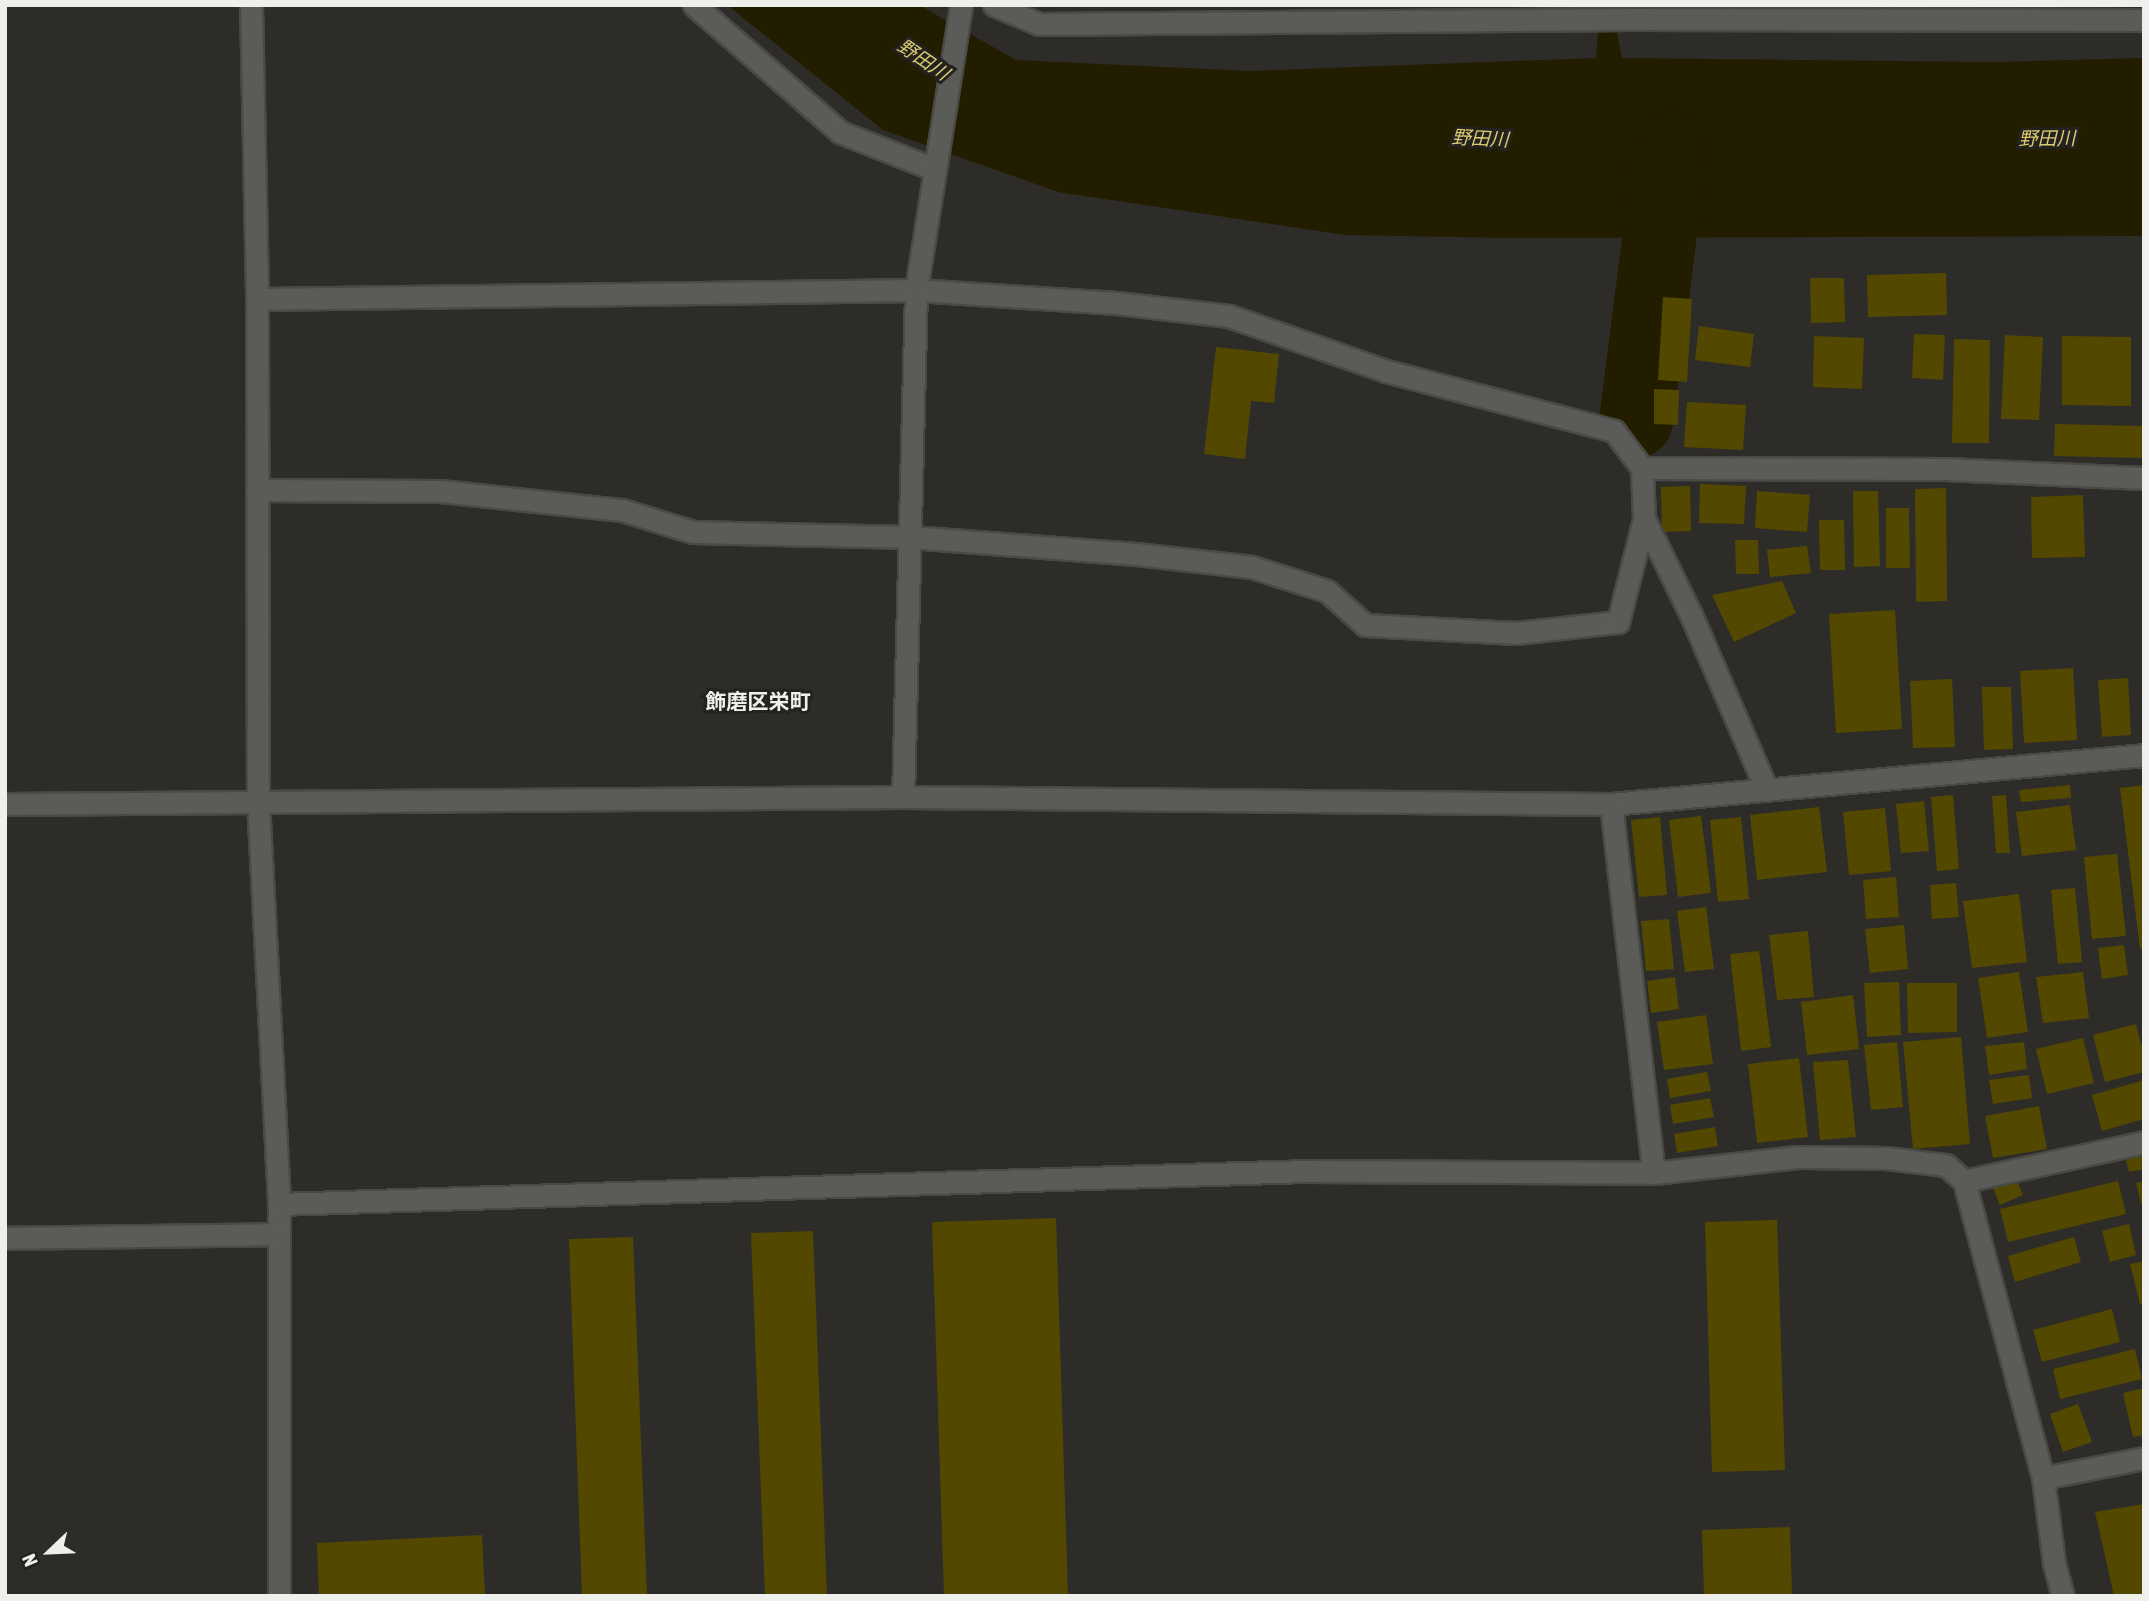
<!DOCTYPE html>
<meta charset="utf-8">
<style>
body{margin:0}
#map{position:relative;width:2149px;height:1601px;overflow:hidden;background:#2d2c29;font-family:"Asap Condensed","Noto Sans JP",sans-serif}
div>[style]{position:absolute}
.water>*{inset:0;background:#231d00}
.river>*{height:74px;margin:-37px;padding:0 37px;transform-origin:37px;border-radius:37px;background:#231d00}
.building>*{inset:0;background:#534800}
.roads{filter:drop-shadow(2px 0 #494946) drop-shadow(-2px 0 #494946) drop-shadow(0 2px #494946) drop-shadow(0 -2px #494946)}
.street>*{height:21px;margin:-10.5px;padding:0 10.5px;transform-origin:10.5px;border-radius:10.5px;background:#5b5b57}
span{translate:-50% -50%;white-space:nowrap;text-align:center;line-height:1.15;-webkit-text-stroke:6px #23221f;paint-order:stroke}
.water-label{font-size:19px;color:#dccb70;font-style:italic}
.quarter-label{font-size:21px;color:#efefec;font-weight:700}
.frame{position:absolute;inset:0;border:7px solid #efefec;pointer-events:none}
.north{position:absolute;left:14px;top:1517px;width:70px;height:70px;-webkit-text-stroke:5px #23221f;paint-order:stroke;rotate:247deg;font-size:19px;font-weight:700;line-height:28px;text-align:center;color:#efefec}
.north::after{content:'';display:block;margin:auto;width:24px;height:32px;background:#efefec;clip-path:polygon(50% 0,100% 100%,50% 72%,0 100%)}
</style>
<div id="map">
<div class="water">
<div style="clip-path:polygon(727px 5px,919px 5px,1016px 60px,1249px 71px,1596px 58px,1598px 32px,1590px 5px,1611px 5px,1622px 58px,1991px 62px,2144px 58px,2144px 236px,1512px 238px,1345px 235px,1058px 192px,883px 130px)"></div>
</div>
<div class="river">
<div style="left:1636px;top:421px;width:275px;rotate:-82.7deg"></div>
</div>
<div class="building">
<div style="clip-path:polygon(1946px 273px,1947px 315px,1868px 317px,1867px 275px)"></div>
<div style="clip-path:polygon(1810px 278px,1844px 278px,1845px 322px,1811px 323px)"></div>
<div style="clip-path:polygon(1663px 297px,1692px 299px,1687px 382px,1658px 380px)"></div>
<div style="clip-path:polygon(1699px 326px,1754px 334px,1750px 367px,1695px 360px)"></div>
<div style="clip-path:polygon(1914px 334px,1945px 335px,1943px 380px,1912px 378px)"></div>
<div style="clip-path:polygon(2005px 335px,2043px 337px,2039px 420px,2001px 419px)"></div>
<div style="clip-path:polygon(1814px 336px,1864px 338px,1862px 389px,1813px 387px)"></div>
<div style="clip-path:polygon(2062px 336px,2131px 337px,2131px 406px,2062px 405px)"></div>
<div style="clip-path:polygon(1954px 339px,1990px 340px,1989px 443px,1952px 443px)"></div>
<div style="clip-path:polygon(1216px 347px,1279px 354px,1274px 403px,1251px 401px,1245px 459px,1204px 454px)"></div>
<div style="clip-path:polygon(1654px 389px,1679px 390px,1678px 425px,1654px 424px)"></div>
<div style="clip-path:polygon(1687px 402px,1746px 405px,1743px 450px,1684px 447px)"></div>
<div style="clip-path:polygon(2055px 424px,2142px 426px,2142px 458px,2054px 456px)"></div>
<div style="clip-path:polygon(1700px 484px,1746px 486px,1744px 524px,1699px 523px)"></div>
<div style="clip-path:polygon(1690px 486px,1691px 531px,1662px 532px,1661px 487px)"></div>
<div style="clip-path:polygon(1946px 488px,1947px 601px,1916px 602px,1915px 489px)"></div>
<div style="clip-path:polygon(1757px 491px,1810px 495px,1807px 532px,1755px 528px)"></div>
<div style="clip-path:polygon(1853px 491px,1878px 491px,1880px 566px,1854px 567px)"></div>
<div style="clip-path:polygon(2083px 495px,2085px 557px,2032px 558px,2031px 497px)"></div>
<div style="clip-path:polygon(1886px 508px,1909px 508px,1910px 568px,1886px 568px)"></div>
<div style="clip-path:polygon(1819px 520px,1844px 520px,1845px 570px,1820px 570px)"></div>
<div style="clip-path:polygon(1735px 540px,1758px 540px,1759px 574px,1736px 574px)"></div>
<div style="clip-path:polygon(1807px 546px,1811px 573px,1770px 577px,1767px 550px)"></div>
<div style="clip-path:polygon(1782px 581px,1796px 613px,1734px 642px,1712px 595px)"></div>
<div style="clip-path:polygon(1895px 610px,1902px 729px,1836px 733px,1829px 614px)"></div>
<div style="clip-path:polygon(2073px 668px,2077px 740px,2024px 743px,2020px 671px)"></div>
<div style="clip-path:polygon(2128px 678px,2131px 735px,2102px 737px,2098px 680px)"></div>
<div style="clip-path:polygon(1952px 679px,1955px 747px,1913px 748px,1910px 681px)"></div>
<div style="clip-path:polygon(1982px 687px,2011px 687px,2013px 749px,1984px 750px)"></div>
<div style="clip-path:polygon(2070px 785px,2071px 798px,2021px 802px,2019px 790px)"></div>
<div style="clip-path:polygon(2144px 785px,2144px 949px,2140px 949px,2120px 788px)"></div>
<div style="clip-path:polygon(1953px 795px,1959px 869px,1937px 871px,1931px 797px)"></div>
<div style="clip-path:polygon(2006px 795px,2010px 853px,1996px 853px,1992px 796px)"></div>
<div style="clip-path:polygon(1924px 801px,1929px 851px,1901px 853px,1896px 804px)"></div>
<div style="clip-path:polygon(2070px 805px,2076px 850px,2022px 856px,2016px 812px)"></div>
<div style="clip-path:polygon(1819px 807px,1827px 872px,1757px 880px,1750px 815px)"></div>
<div style="clip-path:polygon(1885px 808px,1891px 871px,1849px 875px,1843px 812px)"></div>
<div style="clip-path:polygon(1701px 816px,1711px 893px,1678px 897px,1669px 820px)"></div>
<div style="clip-path:polygon(1660px 817px,1667px 895px,1639px 897px,1631px 820px)"></div>
<div style="clip-path:polygon(1741px 817px,1749px 899px,1718px 902px,1710px 820px)"></div>
<div style="clip-path:polygon(2117px 854px,2126px 936px,2092px 939px,2084px 857px)"></div>
<div style="clip-path:polygon(1896px 877px,1899px 917px,1866px 919px,1863px 880px)"></div>
<div style="clip-path:polygon(1956px 883px,1959px 917px,1932px 919px,1930px 885px)"></div>
<div style="clip-path:polygon(2075px 888px,2082px 962px,2058px 964px,2051px 890px)"></div>
<div style="clip-path:polygon(2019px 894px,2027px 962px,1972px 968px,1963px 901px)"></div>
<div style="clip-path:polygon(1706px 907px,1714px 969px,1685px 972px,1677px 911px)"></div>
<div style="clip-path:polygon(1669px 919px,1674px 969px,1646px 971px,1641px 921px)"></div>
<div style="clip-path:polygon(1904px 925px,1908px 969px,1870px 973px,1865px 929px)"></div>
<div style="clip-path:polygon(1808px 931px,1814px 997px,1777px 1000px,1769px 935px)"></div>
<div style="clip-path:polygon(2124px 945px,2128px 975px,2102px 979px,2098px 948px)"></div>
<div style="clip-path:polygon(1759px 951px,1771px 1047px,1741px 1051px,1730px 954px)"></div>
<div style="clip-path:polygon(2019px 972px,2028px 1032px,1987px 1038px,1978px 978px)"></div>
<div style="clip-path:polygon(2083px 972px,2089px 1018px,2043px 1023px,2036px 977px)"></div>
<div style="clip-path:polygon(1675px 977px,1679px 1009px,1651px 1013px,1647px 981px)"></div>
<div style="clip-path:polygon(1899px 982px,1901px 1035px,1867px 1037px,1864px 983px)"></div>
<div style="clip-path:polygon(1907px 983px,1957px 983px,1957px 1032px,1908px 1033px)"></div>
<div style="clip-path:polygon(1853px 995px,1859px 1049px,1807px 1055px,1801px 1002px)"></div>
<div style="clip-path:polygon(1706px 1015px,1713px 1064px,1664px 1070px,1657px 1022px)"></div>
<div style="clip-path:polygon(2136px 1024px,2144px 1056px,2144px 1072px,2105px 1082px,2093px 1035px)"></div>
<div style="clip-path:polygon(1961px 1037px,1970px 1144px,1913px 1149px,1903px 1042px)"></div>
<div style="clip-path:polygon(2083px 1038px,2094px 1083px,2047px 1094px,2036px 1049px)"></div>
<div style="clip-path:polygon(1897px 1042px,1903px 1107px,1871px 1110px,1864px 1045px)"></div>
<div style="clip-path:polygon(2024px 1042px,2027px 1069px,1989px 1075px,1985px 1046px)"></div>
<div style="clip-path:polygon(1799px 1058px,1808px 1137px,1757px 1143px,1748px 1064px)"></div>
<div style="clip-path:polygon(1848px 1060px,1856px 1137px,1820px 1140px,1813px 1062px)"></div>
<div style="clip-path:polygon(1707px 1072px,1711px 1091px,1670px 1098px,1667px 1079px)"></div>
<div style="clip-path:polygon(2029px 1075px,2032px 1098px,1993px 1104px,1989px 1080px)"></div>
<div style="clip-path:polygon(2144px 1080px,2144px 1119px,2102px 1131px,2092px 1095px)"></div>
<div style="clip-path:polygon(1710px 1098px,1714px 1117px,1673px 1124px,1670px 1105px)"></div>
<div style="clip-path:polygon(2039px 1106px,2047px 1149px,1993px 1158px,1985px 1116px)"></div>
<div style="clip-path:polygon(1715px 1127px,1718px 1146px,1677px 1153px,1674px 1134px)"></div>
<div style="clip-path:polygon(2144px 1151px,2144px 1169px,2129px 1172px,2125px 1156px)"></div>
<div style="clip-path:polygon(2016px 1178px,2023px 1195px,2000px 1205px,1993px 1188px)"></div>
<div style="clip-path:polygon(2118px 1181px,2126px 1214px,2008px 1242px,2000px 1209px)"></div>
<div style="clip-path:polygon(2144px 1181px,2144px 1209px,2143px 1210px,2136px 1183px)"></div>
<div style="clip-path:polygon(1056px 1218px,1068px 1596px,944px 1596px,932px 1222px)"></div>
<div style="clip-path:polygon(1777px 1220px,1785px 1470px,1712px 1472px,1705px 1222px)"></div>
<div style="clip-path:polygon(2129px 1224px,2136px 1255px,2110px 1262px,2102px 1231px)"></div>
<div style="clip-path:polygon(813px 1231px,827px 1596px,765px 1596px,751px 1233px)"></div>
<div style="clip-path:polygon(633px 1237px,647px 1596px,582px 1596px,569px 1239px)"></div>
<div style="clip-path:polygon(2074px 1237px,2081px 1262px,2015px 1282px,2008px 1256px)"></div>
<div style="clip-path:polygon(2144px 1261px,2144px 1303px,2140px 1304px,2130px 1264px)"></div>
<div style="clip-path:polygon(2112px 1309px,2120px 1342px,2042px 1362px,2033px 1330px)"></div>
<div style="clip-path:polygon(2135px 1349px,2142px 1379px,2060px 1399px,2053px 1369px)"></div>
<div style="clip-path:polygon(2144px 1388px,2144px 1435px,2133px 1437px,2123px 1393px)"></div>
<div style="clip-path:polygon(2078px 1404px,2092px 1442px,2063px 1452px,2050px 1414px)"></div>
<div style="clip-path:polygon(2144px 1504px,2144px 1596px,2114px 1596px,2095px 1512px)"></div>
<div style="clip-path:polygon(1790px 1527px,1792px 1596px,1704px 1596px,1702px 1530px)"></div>
<div style="clip-path:polygon(482px 1535px,485px 1596px,319px 1596px,317px 1543px)"></div>
</div>
<div class="roads">
<div class="street">
<div style="left:251px;top:5px;width:294px;rotate:88.8deg"></div>
<div style="left:257px;top:299px;width:502px;rotate:89.89deg"></div>
<div style="left:258px;top:801px;width:404px;rotate:87deg"></div>
<div style="left:279px;top:1204px;width:392px;rotate:90deg"></div>
<div style="left:694px;top:5px;width:194px;rotate:41deg"></div>
<div style="left:840px;top:132px;width:101px;rotate:21.5deg"></div>
<div style="left:994px;top:5px;width:49px;rotate:22.9deg"></div>
<div style="left:1039px;top:24px;width:590px;rotate:-0.49deg"></div>
<div style="left:1629px;top:19px;width:515px;rotate:0.11deg"></div>
<div style="left:257px;top:299px;width:659px;rotate:-0.78deg"></div>
<div style="left:916px;top:290px;width:201px;rotate:3.7deg"></div>
<div style="left:1117px;top:303px;width:113px;rotate:6.6deg"></div>
<div style="left:1229px;top:316px;width:166px;rotate:19.3deg"></div>
<div style="left:1386px;top:371px;width:236px;rotate:14.7deg"></div>
<div style="left:1614px;top:431px;width:46px;rotate:52.9deg"></div>
<div style="left:1642px;top:468px;width:51px;rotate:87.8deg"></div>
<div style="left:1644px;top:519px;width:109px;rotate:63.9deg"></div>
<div style="left:1692px;top:617px;width:186px;rotate:66.6deg"></div>
<div style="left:1642px;top:468px;width:303px;rotate:0.2deg"></div>
<div style="left:1945px;top:469px;width:199px;rotate:2.6deg"></div>
<div style="left:257px;top:490px;width:183px;rotate:0.3deg"></div>
<div style="left:440px;top:491px;width:183px;rotate:6deg"></div>
<div style="left:622px;top:510px;width:74px;rotate:17.2deg"></div>
<div style="left:693px;top:532px;width:217px;rotate:1.3deg"></div>
<div style="left:910px;top:537px;width:227px;rotate:4.3deg"></div>
<div style="left:1136px;top:554px;width:117px;rotate:6.4deg"></div>
<div style="left:1252px;top:567px;width:79px;rotate:17.7deg"></div>
<div style="left:1327px;top:591px;width:51px;rotate:41.8deg"></div>
<div style="left:1365px;top:625px;width:151px;rotate:3deg"></div>
<div style="left:1516px;top:633px;width:103px;rotate:-6.2deg"></div>
<div style="left:1618px;top:622px;width:106px;rotate:-75.8deg"></div>
<div style="left:903px;top:797px;width:507px;rotate:-88.53deg"></div>
<div style="left:916px;top:290px;width:289px;rotate:-81deg"></div>
<div style="left:5px;top:804px;width:898px;rotate:-0.45deg"></div>
<div style="left:903px;top:797px;width:708px;rotate:0.57deg"></div>
<div style="left:1611px;top:804px;width:535px;rotate:-5.25deg"></div>
<div style="left:1611px;top:804px;width:371px;rotate:83.4deg"></div>
<div style="left:1964px;top:1181px;width:184px;rotate:-12.2deg"></div>
<div style="left:279px;top:1204px;width:1028px;rotate:-1.84deg"></div>
<div style="left:1306px;top:1171px;width:348px;rotate:0.3deg"></div>
<div style="left:1654px;top:1173px;width:144px;rotate:-6.4deg"></div>
<div style="left:1797px;top:1157px;width:89px;rotate:0.6deg"></div>
<div style="left:1886px;top:1158px;width:60px;rotate:6.7deg"></div>
<div style="left:1946px;top:1165px;width:24px;rotate:42deg"></div>
<div style="left:1964px;top:1181px;width:307px;rotate:75.1deg"></div>
<div style="left:2043px;top:1478px;width:103px;rotate:-11.2deg"></div>
<div style="left:5px;top:1238px;width:274px;rotate:-0.8deg"></div>
<div style="left:2043px;top:1478px;width:86px;rotate:82.6deg"></div>
<div style="left:2054px;top:1563px;width:34px;rotate:75deg"></div>
</div>
</div>
<div class="water-label">
<span style="left:923px;top:60px;rotate:34deg">野田川</span>
<span style="left:1480px;top:139px;rotate:3deg">野田川</span>
<span style="left:2047px;top:139px;rotate:-1deg">野田川</span>
</div>
<div class="quarter-label">
<span style="left:758px;top:701px">飾磨区栄町</span>
</div>
<div class="frame"></div>
<div class="north">N</div>
</div>
